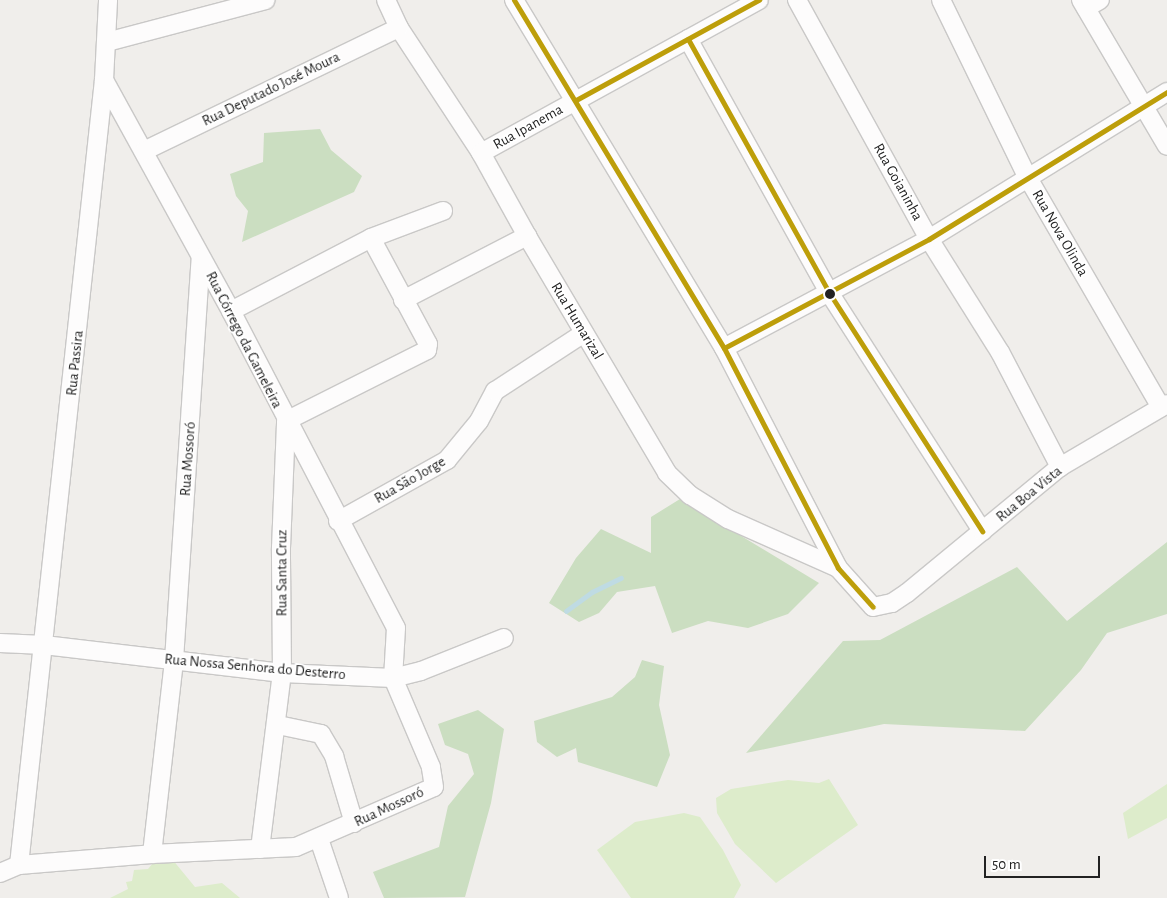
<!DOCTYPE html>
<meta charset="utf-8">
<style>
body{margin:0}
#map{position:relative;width:1167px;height:898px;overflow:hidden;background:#f0eeeb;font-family:"Alegreya Sans",sans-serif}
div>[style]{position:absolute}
.grass>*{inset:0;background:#ddeccb}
.forest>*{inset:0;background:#cbdec1}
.stream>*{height:4.5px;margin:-2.25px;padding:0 2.25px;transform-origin:2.25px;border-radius:2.25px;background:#bfdbe3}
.roads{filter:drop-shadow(1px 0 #c9c8c7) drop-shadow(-1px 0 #c9c8c7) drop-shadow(0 1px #c9c8c7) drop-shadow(0 -1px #c9c8c7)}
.minor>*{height:18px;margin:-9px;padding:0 9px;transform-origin:9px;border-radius:9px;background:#fdfcfc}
.bus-1>*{height:5px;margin:-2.5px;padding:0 2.5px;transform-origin:2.5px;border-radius:2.5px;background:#bd9e0a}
.dots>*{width:14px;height:14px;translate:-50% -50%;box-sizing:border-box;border:2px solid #fff;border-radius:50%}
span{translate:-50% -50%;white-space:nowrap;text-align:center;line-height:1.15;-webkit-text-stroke:4px #fff;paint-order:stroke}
.street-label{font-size:15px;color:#222}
.scale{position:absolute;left:984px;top:856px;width:116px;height:22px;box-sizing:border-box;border:2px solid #222;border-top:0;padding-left:6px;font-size:15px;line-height:18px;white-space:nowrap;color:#222;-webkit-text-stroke:4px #fff;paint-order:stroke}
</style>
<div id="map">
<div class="grass">
<div style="clip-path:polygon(829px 779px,858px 825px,776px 883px,735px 844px,717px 813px,716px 798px,731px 789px,788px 780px,819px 783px)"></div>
<div style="clip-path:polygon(1167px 784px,1167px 818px,1128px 839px,1123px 813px)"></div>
<div style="clip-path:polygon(684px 813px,700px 817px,723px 850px,741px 885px,734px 898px,631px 898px,597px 850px,635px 822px)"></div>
<div style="clip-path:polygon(172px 859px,195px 887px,222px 883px,240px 898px,110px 898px,128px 889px,126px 882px,132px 881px,134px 870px,148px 869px,153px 863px)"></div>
</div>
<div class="forest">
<div style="clip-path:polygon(320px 129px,331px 150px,362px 176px,354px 192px,242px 242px,248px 211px,236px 196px,230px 174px,263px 162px,264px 133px)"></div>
<div style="clip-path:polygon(680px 499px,819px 583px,788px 614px,748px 628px,708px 621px,672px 633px,655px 586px,617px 592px,599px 613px,579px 622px,549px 603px,576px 558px,601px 529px,651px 553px,651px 517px)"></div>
<div style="clip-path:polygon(1167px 542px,1167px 614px,1107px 633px,1081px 670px,1025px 731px,884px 724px,746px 753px,843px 641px,880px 640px,1017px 567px,1067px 621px)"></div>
<div style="clip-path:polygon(642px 660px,664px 666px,659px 705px,670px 755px,657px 787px,578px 762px,576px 748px,557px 757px,537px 742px,534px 721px,612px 697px,635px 677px)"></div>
<div style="clip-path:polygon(478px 710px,504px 729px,491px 803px,465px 897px,384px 898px,373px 872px,439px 847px,448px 806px,474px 774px,468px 754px,445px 745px,438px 724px)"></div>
</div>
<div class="stream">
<div style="left:566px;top:611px;width:32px;rotate:-36deg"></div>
<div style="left:592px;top:592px;width:32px;rotate:-26deg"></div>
</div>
<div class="roads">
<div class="minor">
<div style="left:386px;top:0;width:31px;rotate:65deg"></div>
<div style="left:399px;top:28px;width:149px;rotate:56.7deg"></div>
<div style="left:481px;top:153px;width:95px;rotate:61deg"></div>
<div style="left:527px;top:236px;width:275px;rotate:59.4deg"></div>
<div style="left:667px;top:473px;width:32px;rotate:44deg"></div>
<div style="left:690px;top:495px;width:45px;rotate:32.3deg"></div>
<div style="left:728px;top:519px;width:120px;rotate:24deg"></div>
<div style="left:514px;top:0;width:406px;rotate:58.9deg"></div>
<div style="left:724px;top:348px;width:248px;rotate:62.6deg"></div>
<div style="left:838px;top:568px;width:52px;rotate:48.1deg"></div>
<div style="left:873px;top:607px;width:19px;rotate:-12deg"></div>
<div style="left:892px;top:603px;width:18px;rotate:-34deg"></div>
<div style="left:907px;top:593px;width:198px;rotate:-39.5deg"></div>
<div style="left:1060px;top:467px;width:124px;rotate:-30.5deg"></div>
<div style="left:797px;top:0;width:273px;rotate:61.1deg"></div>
<div style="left:929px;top:239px;width:133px;rotate:57.9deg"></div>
<div style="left:1000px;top:352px;width:130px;rotate:62.4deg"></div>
<div style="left:941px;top:0;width:198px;rotate:64deg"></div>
<div style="left:1028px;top:178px;width:265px;rotate:59.9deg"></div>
<div style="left:1081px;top:0;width:169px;rotate:59.5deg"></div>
<div style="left:1086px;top:8px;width:16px;rotate:-30deg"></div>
<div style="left:688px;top:39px;width:292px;rotate:60.9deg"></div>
<div style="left:830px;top:294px;width:282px;rotate:57.3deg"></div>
<div style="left:107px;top:42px;width:164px;rotate:-14.8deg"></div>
<div style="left:104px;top:80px;width:264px;rotate:61.2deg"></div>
<div style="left:231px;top:311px;width:357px;rotate:62.5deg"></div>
<div style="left:396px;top:628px;width:50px;rotate:93.4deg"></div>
<div style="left:144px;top:151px;width:283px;rotate:-25.8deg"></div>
<div style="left:481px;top:153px;width:317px;rotate:-28.8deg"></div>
<div style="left:403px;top:300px;width:140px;rotate:-27.3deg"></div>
<div style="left:231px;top:311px;width:158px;rotate:-27.5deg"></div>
<div style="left:371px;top:238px;width:77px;rotate:-20.6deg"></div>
<div style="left:724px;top:348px;width:232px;rotate:-28deg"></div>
<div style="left:929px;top:239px;width:280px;rotate:-31.7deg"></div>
<div style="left:286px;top:421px;width:158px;rotate:-26.7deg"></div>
<div style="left:427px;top:350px;width:6px;rotate:-81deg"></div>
<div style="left:428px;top:344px;width:120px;rotate:-118.3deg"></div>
<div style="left:338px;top:521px;width:125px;rotate:-29.2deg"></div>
<div style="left:447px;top:460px;width:50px;rotate:-50.6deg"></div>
<div style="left:479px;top:421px;width:34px;rotate:-62deg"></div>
<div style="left:495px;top:391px;width:106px;rotate:-33.1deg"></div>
<div style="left:0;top:643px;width:44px;rotate:2.6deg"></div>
<div style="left:44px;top:645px;width:240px;rotate:6.7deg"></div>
<div style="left:282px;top:673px;width:111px;rotate:2.6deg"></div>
<div style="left:393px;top:678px;width:29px;rotate:-14deg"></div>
<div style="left:421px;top:671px;width:89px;rotate:-21.7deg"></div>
<div style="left:278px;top:725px;width:44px;rotate:11.8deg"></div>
<div style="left:321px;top:734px;width:26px;rotate:59deg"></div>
<div style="left:334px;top:756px;width:70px;rotate:73.4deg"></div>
<div style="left:319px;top:839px;width:62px;rotate:71.3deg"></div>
<div style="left:260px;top:849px;width:177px;rotate:-82.9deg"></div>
<div style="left:282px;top:673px;width:125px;rotate:-90.5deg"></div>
<div style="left:281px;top:548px;width:126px;rotate:-87.7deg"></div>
<div style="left:152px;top:854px;width:195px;rotate:-83.5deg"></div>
<div style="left:174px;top:660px;width:403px;rotate:-86.2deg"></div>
<div style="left:19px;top:865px;width:790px;rotate:-83.82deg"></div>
<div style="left:104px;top:80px;width:80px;rotate:-87.1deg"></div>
<div style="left:0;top:873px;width:21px;rotate:-23deg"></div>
<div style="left:19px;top:865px;width:133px;rotate:-4.7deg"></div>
<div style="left:152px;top:854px;width:144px;rotate:-2.8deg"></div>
<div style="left:296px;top:847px;width:150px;rotate:-23.5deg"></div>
<div style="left:434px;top:787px;width:20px;rotate:-99deg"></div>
<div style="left:431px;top:767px;width:97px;rotate:-113.1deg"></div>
</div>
</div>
<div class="bus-1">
<div style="left:514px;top:0;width:406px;rotate:58.9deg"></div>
<div style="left:724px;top:348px;width:248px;rotate:62.6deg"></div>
<div style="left:838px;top:568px;width:52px;rotate:48.1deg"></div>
<div style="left:688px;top:39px;width:292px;rotate:60.9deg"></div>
<div style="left:830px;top:294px;width:282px;rotate:57.3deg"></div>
<div style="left:576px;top:100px;width:209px;rotate:-28.7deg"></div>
<div style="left:724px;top:348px;width:232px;rotate:-28deg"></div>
<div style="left:929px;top:239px;width:280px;rotate:-31.7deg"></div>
</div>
<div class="dots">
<div style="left:830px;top:294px;background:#222"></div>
</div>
<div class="street-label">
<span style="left:271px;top:89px;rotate:-26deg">Rua Deputado José Moura</span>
<span style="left:528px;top:127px;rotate:-29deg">Rua Ipanema</span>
<span style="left:898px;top:182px;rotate:61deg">Rua Goianinha</span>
<span style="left:1060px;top:233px;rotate:60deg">Rua Nova Olinda</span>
<span style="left:577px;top:321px;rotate:59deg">Rua Humarizal</span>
<span style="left:244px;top:340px;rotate:63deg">Rua Córrego da Gameleira</span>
<span style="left:75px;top:363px;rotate:-84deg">Rua Passira</span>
<span style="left:188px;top:459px;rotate:-86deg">Rua Mossoró</span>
<span style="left:410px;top:480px;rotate:-30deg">Rua São Jorge</span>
<span style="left:1029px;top:494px;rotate:-39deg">Rua Boa Vista</span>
<span style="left:282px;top:573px;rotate:-90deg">Rua Santa Cruz</span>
<span style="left:255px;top:667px;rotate:5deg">Rua Nossa Senhora do Desterro</span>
<span style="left:389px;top:807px;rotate:-25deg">Rua Mossoró</span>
</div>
<div class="scale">50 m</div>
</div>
